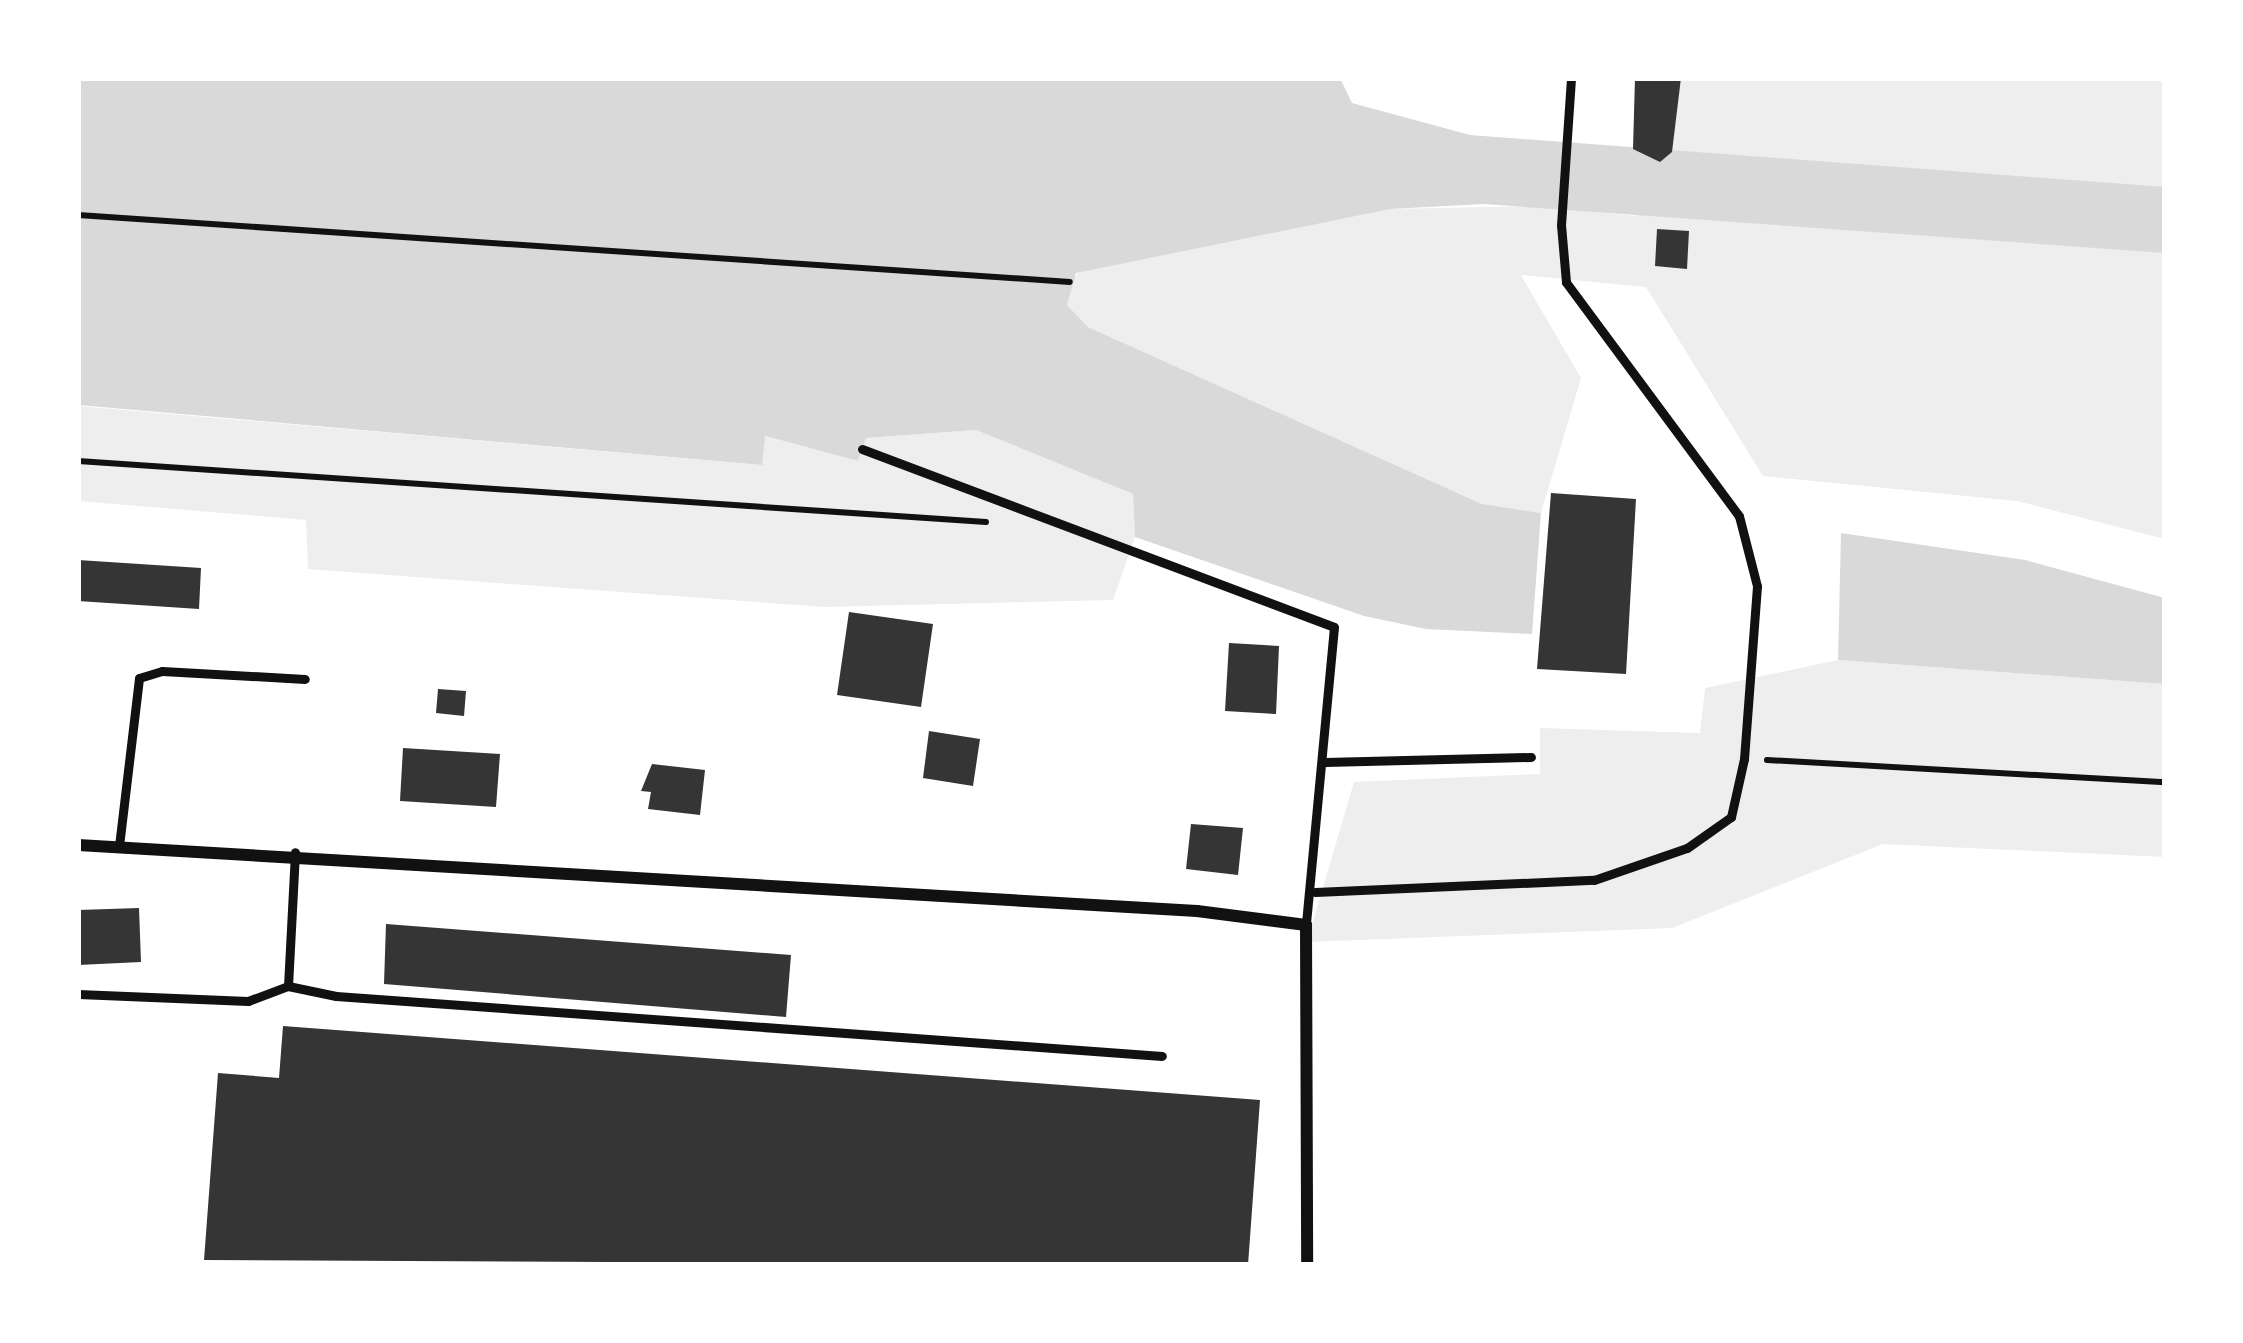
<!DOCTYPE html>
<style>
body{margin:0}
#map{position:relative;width:2243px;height:1343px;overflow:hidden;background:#fff;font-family:"Space Grotesk",sans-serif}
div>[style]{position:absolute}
.green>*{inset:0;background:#eee}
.water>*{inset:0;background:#d9d9d9}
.building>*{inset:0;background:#353535}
.path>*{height:6px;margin:-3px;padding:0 3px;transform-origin:3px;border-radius:3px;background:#111}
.service>*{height:9px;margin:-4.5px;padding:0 4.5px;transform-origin:4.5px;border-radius:4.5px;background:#111}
.minor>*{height:12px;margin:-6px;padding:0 6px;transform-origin:6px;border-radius:6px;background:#111}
span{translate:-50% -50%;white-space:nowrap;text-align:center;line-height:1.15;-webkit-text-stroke:9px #fff;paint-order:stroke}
.frame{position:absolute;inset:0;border:81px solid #fff;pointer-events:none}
</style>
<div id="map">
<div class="green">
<div style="clip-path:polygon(1681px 78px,2165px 78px,2165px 539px,2017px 501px,1763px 476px,1646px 287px,1521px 275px,1581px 378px,1541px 513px,1482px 504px,1088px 327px,1067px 305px,1070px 282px,1084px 267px,1390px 209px,1535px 206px,1635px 216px,1645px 161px,1672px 152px)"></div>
<div style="clip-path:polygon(78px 406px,761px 465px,764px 436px,858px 461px,866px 438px,976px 430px,1133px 494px,1135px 537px,1113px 600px,824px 607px,308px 569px,306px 520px,78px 501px)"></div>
<div style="clip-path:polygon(1838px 660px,2165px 684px,2165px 857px,1883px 844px,1672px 928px,1307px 942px,1354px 782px,1540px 774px,1540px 728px,1700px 733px,1705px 688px)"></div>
</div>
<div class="water">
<div style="clip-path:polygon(78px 78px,1340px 78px,1352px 103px,1470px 135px,2165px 187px,2165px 253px,1484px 204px,1390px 209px,1076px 273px,1067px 305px,1088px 327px,1482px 504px,1541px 513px,1532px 634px,1426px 629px,1364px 616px,1135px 537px,1133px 494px,976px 430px,866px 438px,858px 461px,765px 436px,762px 465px,78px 405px)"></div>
<div style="clip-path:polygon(1841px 533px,2025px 560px,2165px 598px,2165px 684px,1838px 660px)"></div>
</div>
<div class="building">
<div style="clip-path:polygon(1635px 78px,1681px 78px,1672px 152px,1660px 162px,1633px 149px)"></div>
<div style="clip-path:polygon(1657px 229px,1689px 231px,1687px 269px,1655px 266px)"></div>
<div style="clip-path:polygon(1551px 493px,1636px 499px,1626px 674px,1537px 669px)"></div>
<div style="clip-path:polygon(78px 560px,201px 568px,199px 609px,78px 601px)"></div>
<div style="clip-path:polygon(849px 612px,933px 624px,921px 707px,837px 695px)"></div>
<div style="clip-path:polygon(1229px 643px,1279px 646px,1276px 714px,1225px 711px)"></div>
<div style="clip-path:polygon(438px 689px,466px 691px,464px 716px,436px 713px)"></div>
<div style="clip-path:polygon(929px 731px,980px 739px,973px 786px,923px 778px)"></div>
<div style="clip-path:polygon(403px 748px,500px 754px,496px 807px,400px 801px)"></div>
<div style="clip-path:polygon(652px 764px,705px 770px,700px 815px,648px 809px,651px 792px,641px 791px)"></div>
<div style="clip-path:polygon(1191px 824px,1243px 828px,1238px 875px,1186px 869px)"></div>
<div style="clip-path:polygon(139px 908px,141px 962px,78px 965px,78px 910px)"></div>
<div style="clip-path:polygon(386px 924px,791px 955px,786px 1017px,384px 984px)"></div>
<div style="clip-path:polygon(283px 1026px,1260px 1100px,1248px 1265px,204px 1260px,218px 1073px,279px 1078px)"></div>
</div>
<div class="path">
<div style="left:78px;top:215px;width:994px;rotate:3.86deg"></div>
<div style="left:78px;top:461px;width:910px;rotate:3.84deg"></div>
<div style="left:1767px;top:760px;width:399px;rotate:3.2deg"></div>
</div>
<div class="service">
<div style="left:862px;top:449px;width:504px;rotate:20.66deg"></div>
<div style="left:1334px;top:627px;width:299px;rotate:95.4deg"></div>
<div style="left:1325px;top:762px;width:206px;rotate:-1.4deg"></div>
<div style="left:119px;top:846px;width:169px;rotate:-83.2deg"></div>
<div style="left:139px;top:678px;width:24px;rotate:-17deg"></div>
<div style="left:162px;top:671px;width:143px;rotate:3.2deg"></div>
<div style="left:1315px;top:892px;width:279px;rotate:-2.5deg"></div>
<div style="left:1594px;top:880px;width:98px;rotate:-19deg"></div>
<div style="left:1687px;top:848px;width:54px;rotate:-35.2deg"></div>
<div style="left:1731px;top:817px;width:59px;rotate:-77.4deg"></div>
<div style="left:1744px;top:759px;width:173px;rotate:-85.7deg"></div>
<div style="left:1757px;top:586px;width:72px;rotate:-104.4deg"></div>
<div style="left:1739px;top:516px;width:291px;rotate:-126.5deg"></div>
<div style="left:1566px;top:282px;width:57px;rotate:-95deg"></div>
<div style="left:1561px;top:225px;width:147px;rotate:-86.1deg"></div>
<div style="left:288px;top:986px;width:134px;rotate:-87deg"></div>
<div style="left:78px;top:994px;width:170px;rotate:2.4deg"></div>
<div style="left:248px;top:1001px;width:43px;rotate:-20.6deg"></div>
<div style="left:288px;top:986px;width:49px;rotate:11.8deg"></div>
<div style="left:336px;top:996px;width:828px;rotate:4.15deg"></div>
</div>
<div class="minor">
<div style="left:78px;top:845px;width:1121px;rotate:3.38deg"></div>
<div style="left:1197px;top:911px;width:110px;rotate:7.3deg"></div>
<div style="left:1306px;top:925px;width:340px;rotate:89.8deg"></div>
</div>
<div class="frame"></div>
</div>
